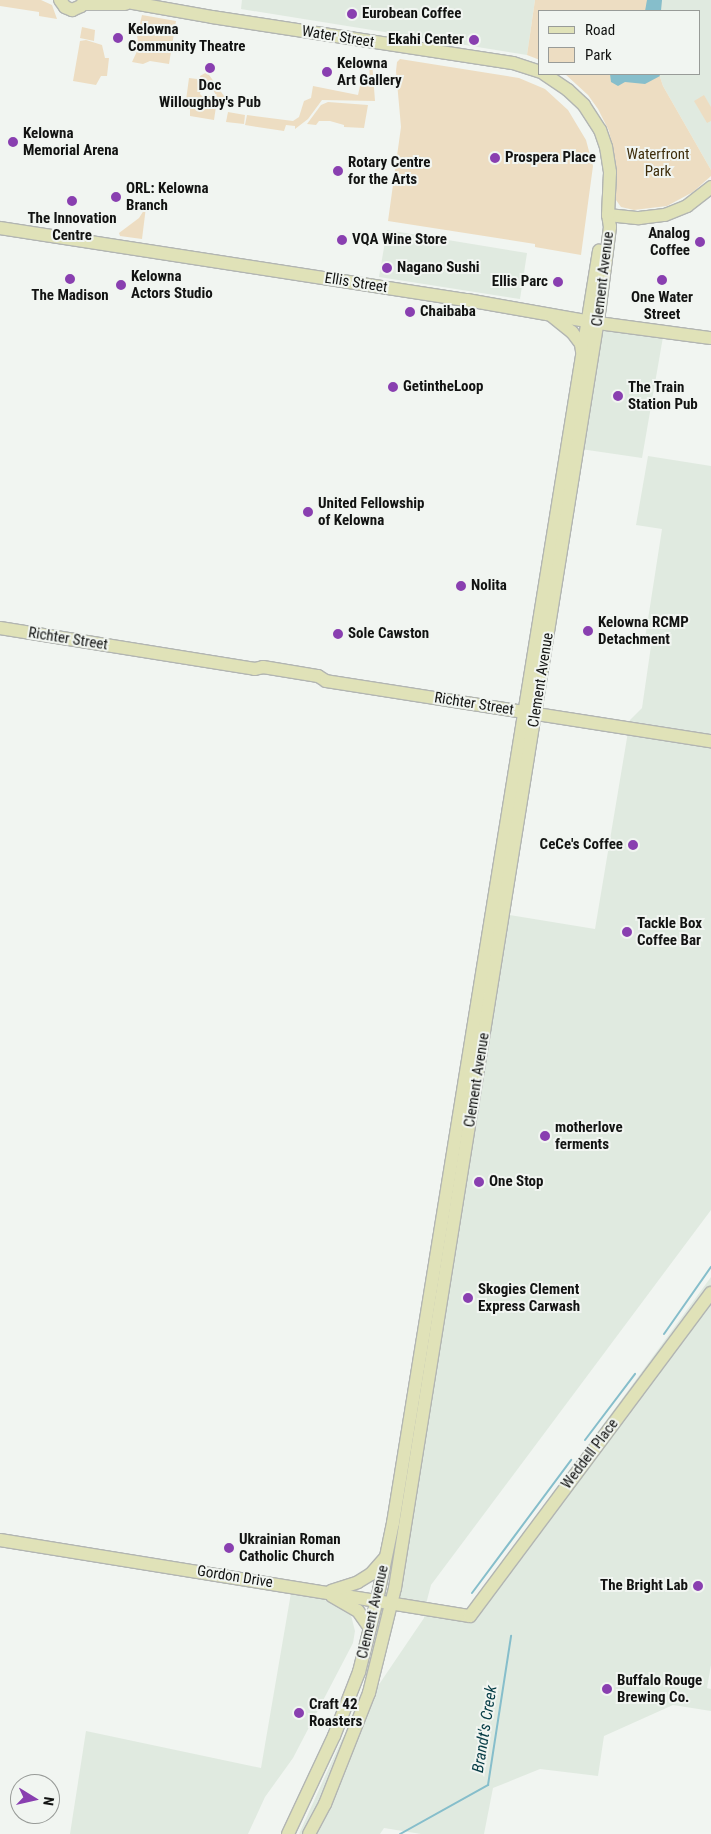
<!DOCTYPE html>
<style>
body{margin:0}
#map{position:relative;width:711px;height:1834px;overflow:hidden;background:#f1f5f1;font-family:"Roboto Condensed",sans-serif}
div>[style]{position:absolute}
.built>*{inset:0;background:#e0eae0}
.green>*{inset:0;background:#edddc2}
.water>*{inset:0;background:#86becb}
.stream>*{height:2px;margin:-1px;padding:0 1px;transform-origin:1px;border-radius:1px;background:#86becb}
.roads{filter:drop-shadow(1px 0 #b2b5b2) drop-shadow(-1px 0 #b2b5b2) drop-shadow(0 1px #b2b5b2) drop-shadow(0 -1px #b2b5b2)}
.secondary>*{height:12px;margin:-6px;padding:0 6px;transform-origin:6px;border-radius:6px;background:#e0e2b8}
.dots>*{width:14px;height:14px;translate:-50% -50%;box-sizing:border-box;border:2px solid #f1f5f1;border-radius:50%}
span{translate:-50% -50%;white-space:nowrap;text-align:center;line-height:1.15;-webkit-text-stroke:4px #f1f5f1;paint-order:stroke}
.poi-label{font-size:15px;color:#121312;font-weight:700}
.left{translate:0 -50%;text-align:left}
.right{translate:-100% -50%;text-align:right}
.street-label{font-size:15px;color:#121312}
.park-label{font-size:15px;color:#3f2e0c}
.water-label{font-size:16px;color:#053c45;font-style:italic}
.legend{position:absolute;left:538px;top:10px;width:162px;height:65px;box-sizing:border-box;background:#f1f5f1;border:1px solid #989b98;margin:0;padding:6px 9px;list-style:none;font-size:15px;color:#121312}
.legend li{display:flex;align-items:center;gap:10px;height:25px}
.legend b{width:25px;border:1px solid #989b98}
.north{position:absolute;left:10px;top:1774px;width:50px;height:50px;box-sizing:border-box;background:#f1f5f1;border:1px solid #989b98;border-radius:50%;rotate:99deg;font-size:14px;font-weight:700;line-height:20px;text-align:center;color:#121312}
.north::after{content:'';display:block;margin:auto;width:18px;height:22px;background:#893fb0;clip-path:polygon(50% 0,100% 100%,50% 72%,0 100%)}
</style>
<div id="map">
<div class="built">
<div style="clip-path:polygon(242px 0,535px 0,527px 55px,241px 9px)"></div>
<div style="clip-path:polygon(662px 0,711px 0,711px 170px,663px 86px,659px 74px,700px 74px,700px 11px,661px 11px)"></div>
<div style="clip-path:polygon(387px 230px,527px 253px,520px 299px,379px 277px)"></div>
<div style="clip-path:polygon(587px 321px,664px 331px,642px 458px,567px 447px)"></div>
<div style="clip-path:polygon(648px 456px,711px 466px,711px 1210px,431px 1585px,426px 1604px,467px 1611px,711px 1277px,711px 1665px,707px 1688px,711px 1689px,711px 1711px,673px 1705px,604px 1736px,598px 1776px,540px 1769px,493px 1788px,484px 1834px,421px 1834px,384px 1828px,380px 1834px,299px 1834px,342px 1739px,424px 1618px,426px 1605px,387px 1598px,497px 913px,595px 929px,630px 720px,642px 708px,651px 646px,644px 645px,662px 529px,636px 525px)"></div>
<div style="clip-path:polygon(292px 1587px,346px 1595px,355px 1631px,353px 1643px,293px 1758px,265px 1797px,248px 1834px,70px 1834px,86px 1731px,261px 1768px)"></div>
</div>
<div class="green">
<div style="clip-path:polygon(0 0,41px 0,52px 5px,57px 19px,39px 16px,39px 12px,0 6px)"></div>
<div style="clip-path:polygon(535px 0,662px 0,661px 11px,540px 11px,540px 60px,527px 55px)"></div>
<div style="clip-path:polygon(142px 15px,176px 21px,169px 64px,150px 61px,143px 64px,132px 62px,139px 47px,137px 36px)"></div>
<div style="clip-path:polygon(82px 27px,95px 30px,94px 41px,80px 38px)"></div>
<div style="clip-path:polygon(86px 40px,102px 45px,105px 58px,109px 58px,107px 76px,101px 76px,96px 85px,73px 81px,80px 41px)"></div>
<div style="clip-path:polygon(400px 59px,519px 78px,545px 89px,568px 110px,586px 140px,593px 166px,581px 255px,535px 247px,535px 244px,388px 221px,401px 127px,396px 71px,397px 62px)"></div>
<div style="clip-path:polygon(369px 60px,372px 61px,375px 101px,322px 100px,308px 119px,295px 129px,295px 126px,286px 125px,284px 131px,245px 125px,247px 115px,293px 121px,299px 117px,304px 101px,311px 98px,313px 86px,358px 95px,361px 81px,361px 84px,370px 85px)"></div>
<div style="clip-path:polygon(207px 72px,224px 96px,228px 96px,228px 100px,217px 97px,211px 86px,207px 84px,202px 85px,200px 76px)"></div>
<div style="clip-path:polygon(565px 74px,659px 74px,663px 86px,711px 170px,711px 176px,693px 192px,667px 206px,634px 210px,621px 207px,616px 200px,616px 163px,609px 131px,598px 109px,588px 95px)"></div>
<div style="clip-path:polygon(189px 78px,197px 79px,201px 88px,200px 94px,203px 97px,212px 96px,217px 100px,214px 120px,190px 116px,190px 109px,185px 108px)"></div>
<div style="clip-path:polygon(704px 95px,711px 107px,711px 121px,707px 123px,694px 101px)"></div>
<div style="clip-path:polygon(328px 102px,368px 105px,364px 128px,344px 127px,344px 125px,330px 121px,319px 121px,316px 125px,307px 124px,321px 105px)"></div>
<div style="clip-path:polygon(228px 112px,245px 115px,244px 124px,226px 122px)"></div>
<div style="clip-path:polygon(146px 207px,142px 239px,120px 236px,119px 233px,139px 218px)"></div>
</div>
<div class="water">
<div style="clip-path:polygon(647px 0,662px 0,661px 11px,645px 11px)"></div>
<div style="clip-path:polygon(610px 74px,659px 74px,660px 76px,645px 84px,625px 82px,618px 86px,611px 82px)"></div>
</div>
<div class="stream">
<div style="left:664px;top:1334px;width:82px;rotate:-55deg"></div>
<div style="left:585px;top:1440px;width:83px;rotate:-52.9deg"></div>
<div style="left:472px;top:1593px;width:166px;rotate:-53.3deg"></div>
<div style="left:400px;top:1834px;width:101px;rotate:-29.1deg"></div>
<div style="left:488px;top:1785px;width:151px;rotate:-81.2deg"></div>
</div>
<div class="roads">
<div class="secondary">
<div style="left:60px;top:0;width:9px;rotate:54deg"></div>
<div style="left:65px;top:7px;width:8px;rotate:23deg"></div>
<div style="left:72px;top:10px;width:10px;rotate:-24deg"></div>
<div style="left:81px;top:6px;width:7px;rotate:-56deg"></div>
<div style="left:116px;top:0;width:97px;rotate:10deg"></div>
<div style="left:212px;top:17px;width:304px;rotate:8.7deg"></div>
<div style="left:513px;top:63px;width:28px;rotate:18deg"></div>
<div style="left:83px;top:4px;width:42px"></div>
<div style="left:608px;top:215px;width:31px;rotate:6deg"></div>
<div style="left:639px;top:218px;width:26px;rotate:-7deg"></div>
<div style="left:665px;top:215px;width:24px;rotate:-22deg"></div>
<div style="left:687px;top:206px;width:31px;rotate:-38deg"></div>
<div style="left:0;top:228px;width:473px;rotate:8.8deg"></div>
<div style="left:467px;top:300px;width:133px;rotate:10deg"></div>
<div style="left:598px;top:323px;width:114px;rotate:7.6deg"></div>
<div style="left:552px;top:316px;width:26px;rotate:39deg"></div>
<div style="left:572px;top:332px;width:15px;rotate:53deg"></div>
<div style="left:581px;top:344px;width:7px;rotate:82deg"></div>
<div style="left:0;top:628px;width:258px;rotate:9.1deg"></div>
<div style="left:255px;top:669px;width:8px;rotate:-14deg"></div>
<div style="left:263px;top:667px;width:56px;rotate:9.3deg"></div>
<div style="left:318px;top:676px;width:9px;rotate:32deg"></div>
<div style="left:326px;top:681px;width:390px;rotate:8.9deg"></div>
<div style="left:0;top:1540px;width:476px;rotate:9.2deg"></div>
<div style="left:470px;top:1616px;width:403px;rotate:-53.3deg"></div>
<div style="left:331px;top:1591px;width:28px;rotate:-18deg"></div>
<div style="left:358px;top:1582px;width:15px;rotate:-32deg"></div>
<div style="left:371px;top:1574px;width:21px;rotate:-49deg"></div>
<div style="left:332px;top:1596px;width:30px;rotate:30deg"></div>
<div style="left:358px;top:1611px;width:21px;rotate:55deg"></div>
<div style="left:288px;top:1834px;width:108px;rotate:-64.9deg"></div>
<div style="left:334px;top:1736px;width:69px;rotate:-68.7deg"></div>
<div style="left:359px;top:1672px;width:74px;rotate:-76deg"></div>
<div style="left:377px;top:1600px;width:79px;rotate:-78.3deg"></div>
<div style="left:393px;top:1523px;width:1289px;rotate:-80.8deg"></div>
<div style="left:309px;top:1834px;width:34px;rotate:-62deg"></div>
<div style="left:325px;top:1804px;width:119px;rotate:-68.4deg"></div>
<div style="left:369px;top:1693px;width:108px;rotate:-76.1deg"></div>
<div style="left:395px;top:1588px;width:1298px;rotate:-80.91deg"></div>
<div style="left:600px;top:306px;width:80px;rotate:-82.8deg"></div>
<div style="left:610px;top:227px;width:12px;rotate:-99deg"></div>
<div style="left:608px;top:215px;width:43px;rotate:-87.3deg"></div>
<div style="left:610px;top:172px;width:25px;rotate:-99deg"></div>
<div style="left:606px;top:147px;width:18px;rotate:-109deg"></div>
<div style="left:600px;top:130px;width:30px;rotate:-123deg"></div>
<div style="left:584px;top:105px;width:22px;rotate:-137deg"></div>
<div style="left:568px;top:90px;width:29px;rotate:-146deg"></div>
</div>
</div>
<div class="dots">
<div style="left:352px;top:14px;background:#893fb0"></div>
<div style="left:118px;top:38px;background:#893fb0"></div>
<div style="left:474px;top:40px;background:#893fb0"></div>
<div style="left:210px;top:68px;background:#893fb0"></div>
<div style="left:327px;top:72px;background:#893fb0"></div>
<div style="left:13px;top:142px;background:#893fb0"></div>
<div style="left:495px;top:158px;background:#893fb0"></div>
<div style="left:338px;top:171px;background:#893fb0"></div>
<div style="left:116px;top:197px;background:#893fb0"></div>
<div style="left:72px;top:201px;background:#893fb0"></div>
<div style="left:342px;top:240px;background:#893fb0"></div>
<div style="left:700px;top:242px;background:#893fb0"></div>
<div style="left:387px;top:268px;background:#893fb0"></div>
<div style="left:70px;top:279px;background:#893fb0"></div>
<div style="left:662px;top:280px;background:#893fb0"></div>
<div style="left:558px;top:282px;background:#893fb0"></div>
<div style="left:121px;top:285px;background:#893fb0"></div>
<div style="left:410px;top:312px;background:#893fb0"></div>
<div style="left:393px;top:387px;background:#893fb0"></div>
<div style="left:618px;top:396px;background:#893fb0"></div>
<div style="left:308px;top:512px;background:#893fb0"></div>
<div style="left:461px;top:586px;background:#893fb0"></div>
<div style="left:588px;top:631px;background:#893fb0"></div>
<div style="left:338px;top:634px;background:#893fb0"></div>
<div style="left:633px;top:845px;background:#893fb0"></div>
<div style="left:627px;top:932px;background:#893fb0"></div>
<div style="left:545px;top:1136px;background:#893fb0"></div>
<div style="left:479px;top:1182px;background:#893fb0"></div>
<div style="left:468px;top:1298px;background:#893fb0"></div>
<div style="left:229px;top:1548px;background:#893fb0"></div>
<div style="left:698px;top:1586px;background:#893fb0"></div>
<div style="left:607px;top:1689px;background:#893fb0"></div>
<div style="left:299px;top:1713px;background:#893fb0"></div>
</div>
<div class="poi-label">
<span class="left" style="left:362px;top:14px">Eurobean Coffee</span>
<span class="left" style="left:128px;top:38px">Kelowna<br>Community Theatre</span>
<span class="right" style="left:464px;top:40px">Ekahi Center</span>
<span class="left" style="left:337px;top:72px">Kelowna<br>Art Gallery</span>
<span style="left:210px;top:94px">Doc<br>Willoughby's Pub</span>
<span class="left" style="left:23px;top:142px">Kelowna<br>Memorial Arena</span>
<span class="left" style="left:505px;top:158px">Prospera Place</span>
<span class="left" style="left:348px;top:171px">Rotary Centre<br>for the Arts</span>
<span class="left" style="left:126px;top:197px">ORL: Kelowna<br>Branch</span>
<span style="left:72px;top:227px">The Innovation<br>Centre</span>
<span class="right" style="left:690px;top:242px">Analog<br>Coffee</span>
<span class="left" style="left:352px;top:240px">VQA Wine Store</span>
<span class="left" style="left:397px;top:268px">Nagano Sushi</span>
<span class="left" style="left:131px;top:285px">Kelowna<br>Actors Studio</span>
<span class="right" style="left:548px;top:282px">Ellis Parc</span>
<span style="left:70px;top:296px">The Madison</span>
<span style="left:662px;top:306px">One Water<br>Street</span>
<span class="left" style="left:420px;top:312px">Chaibaba</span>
<span class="left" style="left:403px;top:387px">GetintheLoop</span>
<span class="left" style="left:628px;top:396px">The Train<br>Station Pub</span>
<span class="left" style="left:318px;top:512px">United Fellowship<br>of Kelowna</span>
<span class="left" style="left:471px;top:586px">Nolita</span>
<span class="left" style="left:598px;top:631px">Kelowna RCMP<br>Detachment</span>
<span class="left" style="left:348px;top:634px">Sole Cawston</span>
<span class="right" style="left:623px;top:845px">CeCe's Coffee</span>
<span class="left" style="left:637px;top:932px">Tackle Box<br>Coffee Bar</span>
<span class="left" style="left:555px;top:1136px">motherlove<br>ferments</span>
<span class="left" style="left:489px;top:1182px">One Stop</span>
<span class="left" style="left:478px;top:1298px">Skogies Clement<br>Express Carwash</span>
<span class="left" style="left:239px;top:1548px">Ukrainian Roman<br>Catholic Church</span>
<span class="right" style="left:688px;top:1586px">The Bright Lab</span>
<span class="left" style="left:617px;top:1689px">Buffalo Rouge<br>Brewing Co.</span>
<span class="left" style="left:309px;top:1713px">Craft 42<br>Roasters</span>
</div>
<div class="street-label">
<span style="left:338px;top:37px;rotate:9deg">Water Street</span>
<span style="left:603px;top:279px;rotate:-83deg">Clement Avenue</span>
<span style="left:356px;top:283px;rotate:9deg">Ellis Street</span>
<span style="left:68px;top:639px;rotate:9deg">Richter Street</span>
<span style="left:541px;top:680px;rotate:-81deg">Clement Avenue</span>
<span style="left:474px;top:704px;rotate:9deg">Richter Street</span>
<span style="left:477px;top:1080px;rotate:-81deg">Clement Avenue</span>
<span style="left:590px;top:1454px;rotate:-53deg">Weddell Place</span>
<span style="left:235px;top:1577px;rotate:9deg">Gordon Drive</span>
<span style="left:373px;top:1612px;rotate:-77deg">Clement Avenue</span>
</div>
<div class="park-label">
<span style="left:658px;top:163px">Waterfront<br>Park</span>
</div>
<div class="water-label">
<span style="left:485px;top:1729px;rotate:-81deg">Brandt's Creek</span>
</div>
<ul class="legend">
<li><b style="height:6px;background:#e0e2b8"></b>Road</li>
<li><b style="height:14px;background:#edddc2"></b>Park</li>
</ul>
<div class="north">N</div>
</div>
